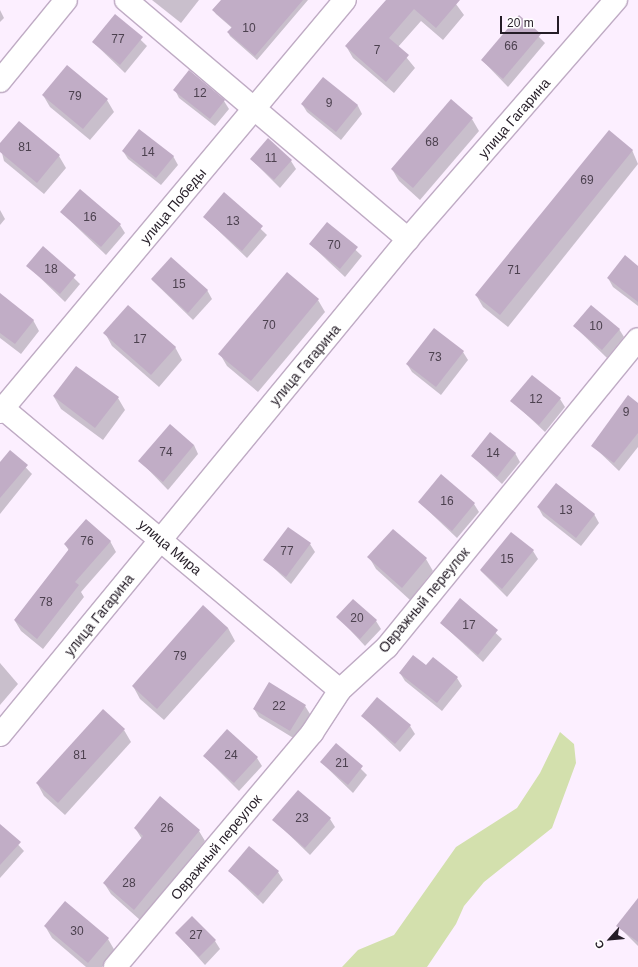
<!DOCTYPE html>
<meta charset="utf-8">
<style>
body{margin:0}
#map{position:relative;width:638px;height:967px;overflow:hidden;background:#fcefff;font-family:Arial,sans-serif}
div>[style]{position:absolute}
.green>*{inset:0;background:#d3e0ad}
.shadow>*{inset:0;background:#0003}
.building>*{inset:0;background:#c1adc6}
.roads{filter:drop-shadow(1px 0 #bfabc4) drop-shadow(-1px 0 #bfabc4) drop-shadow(0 1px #bfabc4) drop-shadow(0 -1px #bfabc4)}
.street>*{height:22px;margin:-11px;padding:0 11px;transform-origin:11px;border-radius:11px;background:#fff}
span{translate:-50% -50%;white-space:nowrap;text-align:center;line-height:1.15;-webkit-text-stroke:3px #fff;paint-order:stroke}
.number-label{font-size:12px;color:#4c414f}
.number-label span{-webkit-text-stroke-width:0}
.street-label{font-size:14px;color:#251d27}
.north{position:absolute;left:590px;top:919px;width:40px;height:40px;-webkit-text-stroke:3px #fff;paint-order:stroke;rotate:243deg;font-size:11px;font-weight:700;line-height:16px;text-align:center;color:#251d27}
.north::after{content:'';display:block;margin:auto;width:14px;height:18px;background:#251d27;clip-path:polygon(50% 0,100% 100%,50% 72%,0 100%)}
.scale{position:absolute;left:500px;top:16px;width:59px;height:18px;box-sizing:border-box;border:2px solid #251d27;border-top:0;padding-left:5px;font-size:12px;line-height:14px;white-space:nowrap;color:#251d27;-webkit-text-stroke:3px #fff;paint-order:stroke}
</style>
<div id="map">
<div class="green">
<div style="clip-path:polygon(560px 732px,574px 744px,576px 763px,552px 828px,484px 882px,464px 906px,456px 924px,427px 967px,342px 967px,358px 950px,394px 935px,456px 847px,517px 808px,540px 773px)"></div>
</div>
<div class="shadow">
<div style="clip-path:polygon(152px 0,199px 0,181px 23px)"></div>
<div style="clip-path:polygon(222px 0,308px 0,257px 60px,230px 36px,228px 32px,232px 28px,216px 14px,213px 10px)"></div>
<div style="clip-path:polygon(387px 0,453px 0,464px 15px,443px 40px,421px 21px,398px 47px,415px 68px,394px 93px,353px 58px,346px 46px)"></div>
<div style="clip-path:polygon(0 10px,4px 18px,0 22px)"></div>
<div style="clip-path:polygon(115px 15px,147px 46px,125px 73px,93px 42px)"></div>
<div style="clip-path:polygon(519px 17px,545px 43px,508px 87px,482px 60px)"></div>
<div style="clip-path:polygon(323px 78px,358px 106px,362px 114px,341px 140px,307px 112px,302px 104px)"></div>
<div style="clip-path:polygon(175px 90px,224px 101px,229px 109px,215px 126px,179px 98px)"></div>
<div style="clip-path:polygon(43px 95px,107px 100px,114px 112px,90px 140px,50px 107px)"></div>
<div style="clip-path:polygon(472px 119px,479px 131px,420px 200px,399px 181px,392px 169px)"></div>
<div style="clip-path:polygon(0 145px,59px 156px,66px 168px,44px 194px,4px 161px)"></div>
<div style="clip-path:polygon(632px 150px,638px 164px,508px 327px,483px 307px,476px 295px)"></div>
<div style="clip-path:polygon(123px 151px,173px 156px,178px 165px,161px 185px,128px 159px)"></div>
<div style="clip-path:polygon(251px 159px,291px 161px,296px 169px,280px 188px)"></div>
<div style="clip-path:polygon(224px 194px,267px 235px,247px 258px,204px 217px)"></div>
<div style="clip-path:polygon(0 210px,5px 219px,0 225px)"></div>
<div style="clip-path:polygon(61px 212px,120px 225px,125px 233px,106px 255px)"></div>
<div style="clip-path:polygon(327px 223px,362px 256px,345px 277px,310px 244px)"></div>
<div style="clip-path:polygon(43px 248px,80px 284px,65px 302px,28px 266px)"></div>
<div style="clip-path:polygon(638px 267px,638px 306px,613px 287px,608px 278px)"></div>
<div style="clip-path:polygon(152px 280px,207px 290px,212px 299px,193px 320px)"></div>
<div style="clip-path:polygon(0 295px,33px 320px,39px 331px,21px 354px,0 338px)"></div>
<div style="clip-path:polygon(318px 300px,325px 312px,258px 392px,227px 366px,220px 354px)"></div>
<div style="clip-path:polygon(574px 326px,619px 329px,624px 337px,607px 358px)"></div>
<div style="clip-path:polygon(105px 333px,175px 347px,182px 360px,159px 387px,112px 346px)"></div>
<div style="clip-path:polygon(463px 352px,468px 360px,441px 395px,412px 372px,407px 364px)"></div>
<div style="clip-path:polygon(54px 397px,118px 398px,125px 410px,103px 440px,61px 409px)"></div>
<div style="clip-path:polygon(560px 399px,565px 407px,545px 432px,512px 401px)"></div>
<div style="clip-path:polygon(638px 404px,638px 447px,619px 471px,593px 446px)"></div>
<div style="clip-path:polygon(194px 445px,198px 454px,168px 490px,140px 461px)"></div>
<div style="clip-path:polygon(11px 452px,32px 474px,0 514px,0 464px)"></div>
<div style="clip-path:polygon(515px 453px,520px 462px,502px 484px,472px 456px)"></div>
<div style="clip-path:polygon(419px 502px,474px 504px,479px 512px,457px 538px)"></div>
<div style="clip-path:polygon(538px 507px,594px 514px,599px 523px,581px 546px,543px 516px)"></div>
<div style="clip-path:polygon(110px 541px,116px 552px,81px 592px,84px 597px,43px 649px,21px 631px,15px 621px,69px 551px,65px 544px)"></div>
<div style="clip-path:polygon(310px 544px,315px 552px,291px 584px,265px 560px)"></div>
<div style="clip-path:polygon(533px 551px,538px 559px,507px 597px,481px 571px)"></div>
<div style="clip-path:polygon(369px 557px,426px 559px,433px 571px,410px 600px,376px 569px)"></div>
<div style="clip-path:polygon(460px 600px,502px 639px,483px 662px,441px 623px)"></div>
<div style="clip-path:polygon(203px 607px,228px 628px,235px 641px,164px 720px,140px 699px,133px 686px)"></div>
<div style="clip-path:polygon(338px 617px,376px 621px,381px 629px,365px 646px)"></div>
<div style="clip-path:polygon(0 663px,18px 684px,0 705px)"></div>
<div style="clip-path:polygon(426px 667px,457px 678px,462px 686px,442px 711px,405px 681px,400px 673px)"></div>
<div style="clip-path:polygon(305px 706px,310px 714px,295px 739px,259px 717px,254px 709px)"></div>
<div style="clip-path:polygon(362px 716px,410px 726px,415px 734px,400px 752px)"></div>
<div style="clip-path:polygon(124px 730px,131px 742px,65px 815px,44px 796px,37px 783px)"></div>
<div style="clip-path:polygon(336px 744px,367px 775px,353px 793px,321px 762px)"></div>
<div style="clip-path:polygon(204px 756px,257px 758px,262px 766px,239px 791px)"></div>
<div style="clip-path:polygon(330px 819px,335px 827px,310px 855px,274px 820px)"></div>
<div style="clip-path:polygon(0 825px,24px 851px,0 878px)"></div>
<div style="clip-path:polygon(135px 828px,199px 831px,205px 841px,140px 920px,111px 894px,104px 883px,142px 839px)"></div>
<div style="clip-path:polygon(229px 871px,278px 872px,283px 880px,263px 904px)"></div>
<div style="clip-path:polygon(65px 902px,108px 939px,115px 951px,102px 967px,86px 967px,52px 938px,45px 926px)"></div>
<div style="clip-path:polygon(638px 907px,638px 946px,618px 926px)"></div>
<div style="clip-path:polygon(176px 933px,215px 941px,220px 949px,205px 965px)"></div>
</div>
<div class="building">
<div style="clip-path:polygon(221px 0,303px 0,255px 56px,227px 32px,232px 27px,212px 10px)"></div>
<div style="clip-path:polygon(386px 0,460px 0,436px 28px,414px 9px,389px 38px,409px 55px,386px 82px,345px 46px)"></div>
<div style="clip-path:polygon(115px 14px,143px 37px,120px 65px,92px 42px)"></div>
<div style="clip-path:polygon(519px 15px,541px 34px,503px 79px,481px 60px)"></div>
<div style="clip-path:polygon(67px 65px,108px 99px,83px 129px,42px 95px)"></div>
<div style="clip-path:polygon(189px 70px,225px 100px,210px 119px,173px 90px)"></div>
<div style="clip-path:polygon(323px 77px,358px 105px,336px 132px,301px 104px)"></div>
<div style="clip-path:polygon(451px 99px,473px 118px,413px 188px,391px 169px)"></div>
<div style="clip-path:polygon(19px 121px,60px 155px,37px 183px,0 152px,0 143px)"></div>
<div style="clip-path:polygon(139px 129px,174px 156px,156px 178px,122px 151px)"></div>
<div style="clip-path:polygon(609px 130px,633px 150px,500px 315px,475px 295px)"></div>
<div style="clip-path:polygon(268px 138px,292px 160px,274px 180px,250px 159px)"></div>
<div style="clip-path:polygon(80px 189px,121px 224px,101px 247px,60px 212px)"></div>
<div style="clip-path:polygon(224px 192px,263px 226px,242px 251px,203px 217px)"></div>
<div style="clip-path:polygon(327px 222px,358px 247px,340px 269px,309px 244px)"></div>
<div style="clip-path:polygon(43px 246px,76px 275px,60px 294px,26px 266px)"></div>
<div style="clip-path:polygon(625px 255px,638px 266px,638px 302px,607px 278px)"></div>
<div style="clip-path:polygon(171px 257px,208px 290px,188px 313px,151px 279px)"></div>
<div style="clip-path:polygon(287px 272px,319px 299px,251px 381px,218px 354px)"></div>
<div style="clip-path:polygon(0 293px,34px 320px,15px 344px,0 333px)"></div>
<div style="clip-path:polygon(128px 305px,176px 347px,151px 375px,103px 333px)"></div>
<div style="clip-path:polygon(591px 305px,620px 329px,602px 350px,573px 326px)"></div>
<div style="clip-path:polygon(434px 328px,464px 351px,436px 387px,406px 364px)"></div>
<div style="clip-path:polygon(76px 366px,119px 397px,95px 428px,53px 396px)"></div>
<div style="clip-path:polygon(532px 375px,561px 398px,539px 425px,510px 401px)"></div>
<div style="clip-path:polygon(628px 395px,638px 403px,638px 433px,614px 463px,591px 446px)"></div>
<div style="clip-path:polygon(170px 424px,194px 445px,163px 482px,138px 461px)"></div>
<div style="clip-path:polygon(490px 432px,516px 453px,497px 477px,471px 456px)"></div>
<div style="clip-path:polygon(10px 450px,28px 465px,0 498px,0 462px)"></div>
<div style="clip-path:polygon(441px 474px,475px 503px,452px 531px,418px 502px)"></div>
<div style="clip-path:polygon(556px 483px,595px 514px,576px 538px,537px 507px)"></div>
<div style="clip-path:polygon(86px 519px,111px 541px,75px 582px,79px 585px,37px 639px,14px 620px,69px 549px,64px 544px)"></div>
<div style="clip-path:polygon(288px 527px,311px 543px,286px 577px,263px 560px)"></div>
<div style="clip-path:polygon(393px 529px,427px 558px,402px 588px,367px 557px)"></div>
<div style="clip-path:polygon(511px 532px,534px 550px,502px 589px,480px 570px)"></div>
<div style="clip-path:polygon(460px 598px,498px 630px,478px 655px,440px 623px)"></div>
<div style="clip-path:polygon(353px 599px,377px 620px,360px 639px,336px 617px)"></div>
<div style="clip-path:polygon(203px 605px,228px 628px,157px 709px,132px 686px)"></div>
<div style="clip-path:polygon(413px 655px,426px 665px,433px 657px,458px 677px,437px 703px,399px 673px)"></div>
<div style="clip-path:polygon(269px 682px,306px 705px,290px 731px,253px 709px)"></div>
<div style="clip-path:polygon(377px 697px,411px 725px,395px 744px,361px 716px)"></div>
<div style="clip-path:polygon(103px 709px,125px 729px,58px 803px,36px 783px)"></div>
<div style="clip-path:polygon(227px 729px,258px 757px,234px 783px,203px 756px)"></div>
<div style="clip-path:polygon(336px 743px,363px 766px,348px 785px,320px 762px)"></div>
<div style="clip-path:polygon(298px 790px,331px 818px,305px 848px,272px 820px)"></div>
<div style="clip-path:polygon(160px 796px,200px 830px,134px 910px,103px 883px,143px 836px,134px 828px)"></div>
<div style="clip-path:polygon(0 824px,21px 842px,0 865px)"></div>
<div style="clip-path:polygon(249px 846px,279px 871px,258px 896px,228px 871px)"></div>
<div style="clip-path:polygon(638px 898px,638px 942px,616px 926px)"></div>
<div style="clip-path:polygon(65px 901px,109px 938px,88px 963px,44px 926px)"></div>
<div style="clip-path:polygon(192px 916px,216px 940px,199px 957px,175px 933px)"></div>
</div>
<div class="roads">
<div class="street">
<div style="left:126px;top:0;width:370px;rotate:40.3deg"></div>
<div style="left:0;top:81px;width:104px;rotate:-50.8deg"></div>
<div style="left:0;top:406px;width:443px;rotate:39.9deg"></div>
<div style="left:0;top:412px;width:537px;rotate:-50.06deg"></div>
<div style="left:0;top:735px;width:642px;rotate:-50.56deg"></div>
<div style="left:408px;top:239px;width:317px;rotate:-49deg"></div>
<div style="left:115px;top:967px;width:306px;rotate:-49.9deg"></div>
<div style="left:312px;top:733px;width:51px;rotate:-56.9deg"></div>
<div style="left:340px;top:690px;width:64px;rotate:-42.5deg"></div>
<div style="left:387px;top:647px;width:397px;rotate:-50.8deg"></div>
</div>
</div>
<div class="number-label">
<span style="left:249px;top:29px">10</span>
<span style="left:118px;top:40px">77</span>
<span style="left:511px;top:47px">66</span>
<span style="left:377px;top:51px">7</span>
<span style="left:200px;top:94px">12</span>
<span style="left:75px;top:97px">79</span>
<span style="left:329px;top:104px">9</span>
<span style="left:432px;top:143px">68</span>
<span style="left:25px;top:148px">81</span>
<span style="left:148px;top:153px">14</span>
<span style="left:271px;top:159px">11</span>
<span style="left:587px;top:181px">69</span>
<span style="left:90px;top:218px">16</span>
<span style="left:233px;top:222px">13</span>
<span style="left:334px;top:246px">70</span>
<span style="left:51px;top:270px">18</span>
<span style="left:514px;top:271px">71</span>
<span style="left:179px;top:285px">15</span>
<span style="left:269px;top:326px">70</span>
<span style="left:596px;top:327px">10</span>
<span style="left:140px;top:340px">17</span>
<span style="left:435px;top:358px">73</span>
<span style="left:536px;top:400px">12</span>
<span style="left:626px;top:413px">9</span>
<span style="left:166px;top:453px">74</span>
<span style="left:493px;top:454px">14</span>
<span style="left:447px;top:502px">16</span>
<span style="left:566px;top:511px">13</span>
<span style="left:87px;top:542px">76</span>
<span style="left:287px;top:552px">77</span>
<span style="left:507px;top:560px">15</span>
<span style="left:46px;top:603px">78</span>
<span style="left:357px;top:619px">20</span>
<span style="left:469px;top:626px">17</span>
<span style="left:180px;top:657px">79</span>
<span style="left:279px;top:707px">22</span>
<span style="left:80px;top:756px">81</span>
<span style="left:231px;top:756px">24</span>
<span style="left:342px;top:764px">21</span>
<span style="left:302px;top:819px">23</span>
<span style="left:167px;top:829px">26</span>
<span style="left:129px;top:884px">28</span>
<span style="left:77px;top:932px">30</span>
<span style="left:196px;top:936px">27</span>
</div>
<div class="street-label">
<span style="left:514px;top:118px;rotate:-49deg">улица Гагарина</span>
<span style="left:173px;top:206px;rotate:-50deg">улица Победы</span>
<span style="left:305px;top:365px;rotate:-50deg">улица Гагарина</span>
<span style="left:170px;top:547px;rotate:40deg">улица Мира</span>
<span style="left:424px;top:600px;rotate:-50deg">Овражный переулок</span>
<span style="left:99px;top:615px;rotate:-51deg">улица Гагарина</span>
<span style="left:216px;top:847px;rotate:-50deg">Овражный переулок</span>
</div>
<div class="north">С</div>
<div class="scale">20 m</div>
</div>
